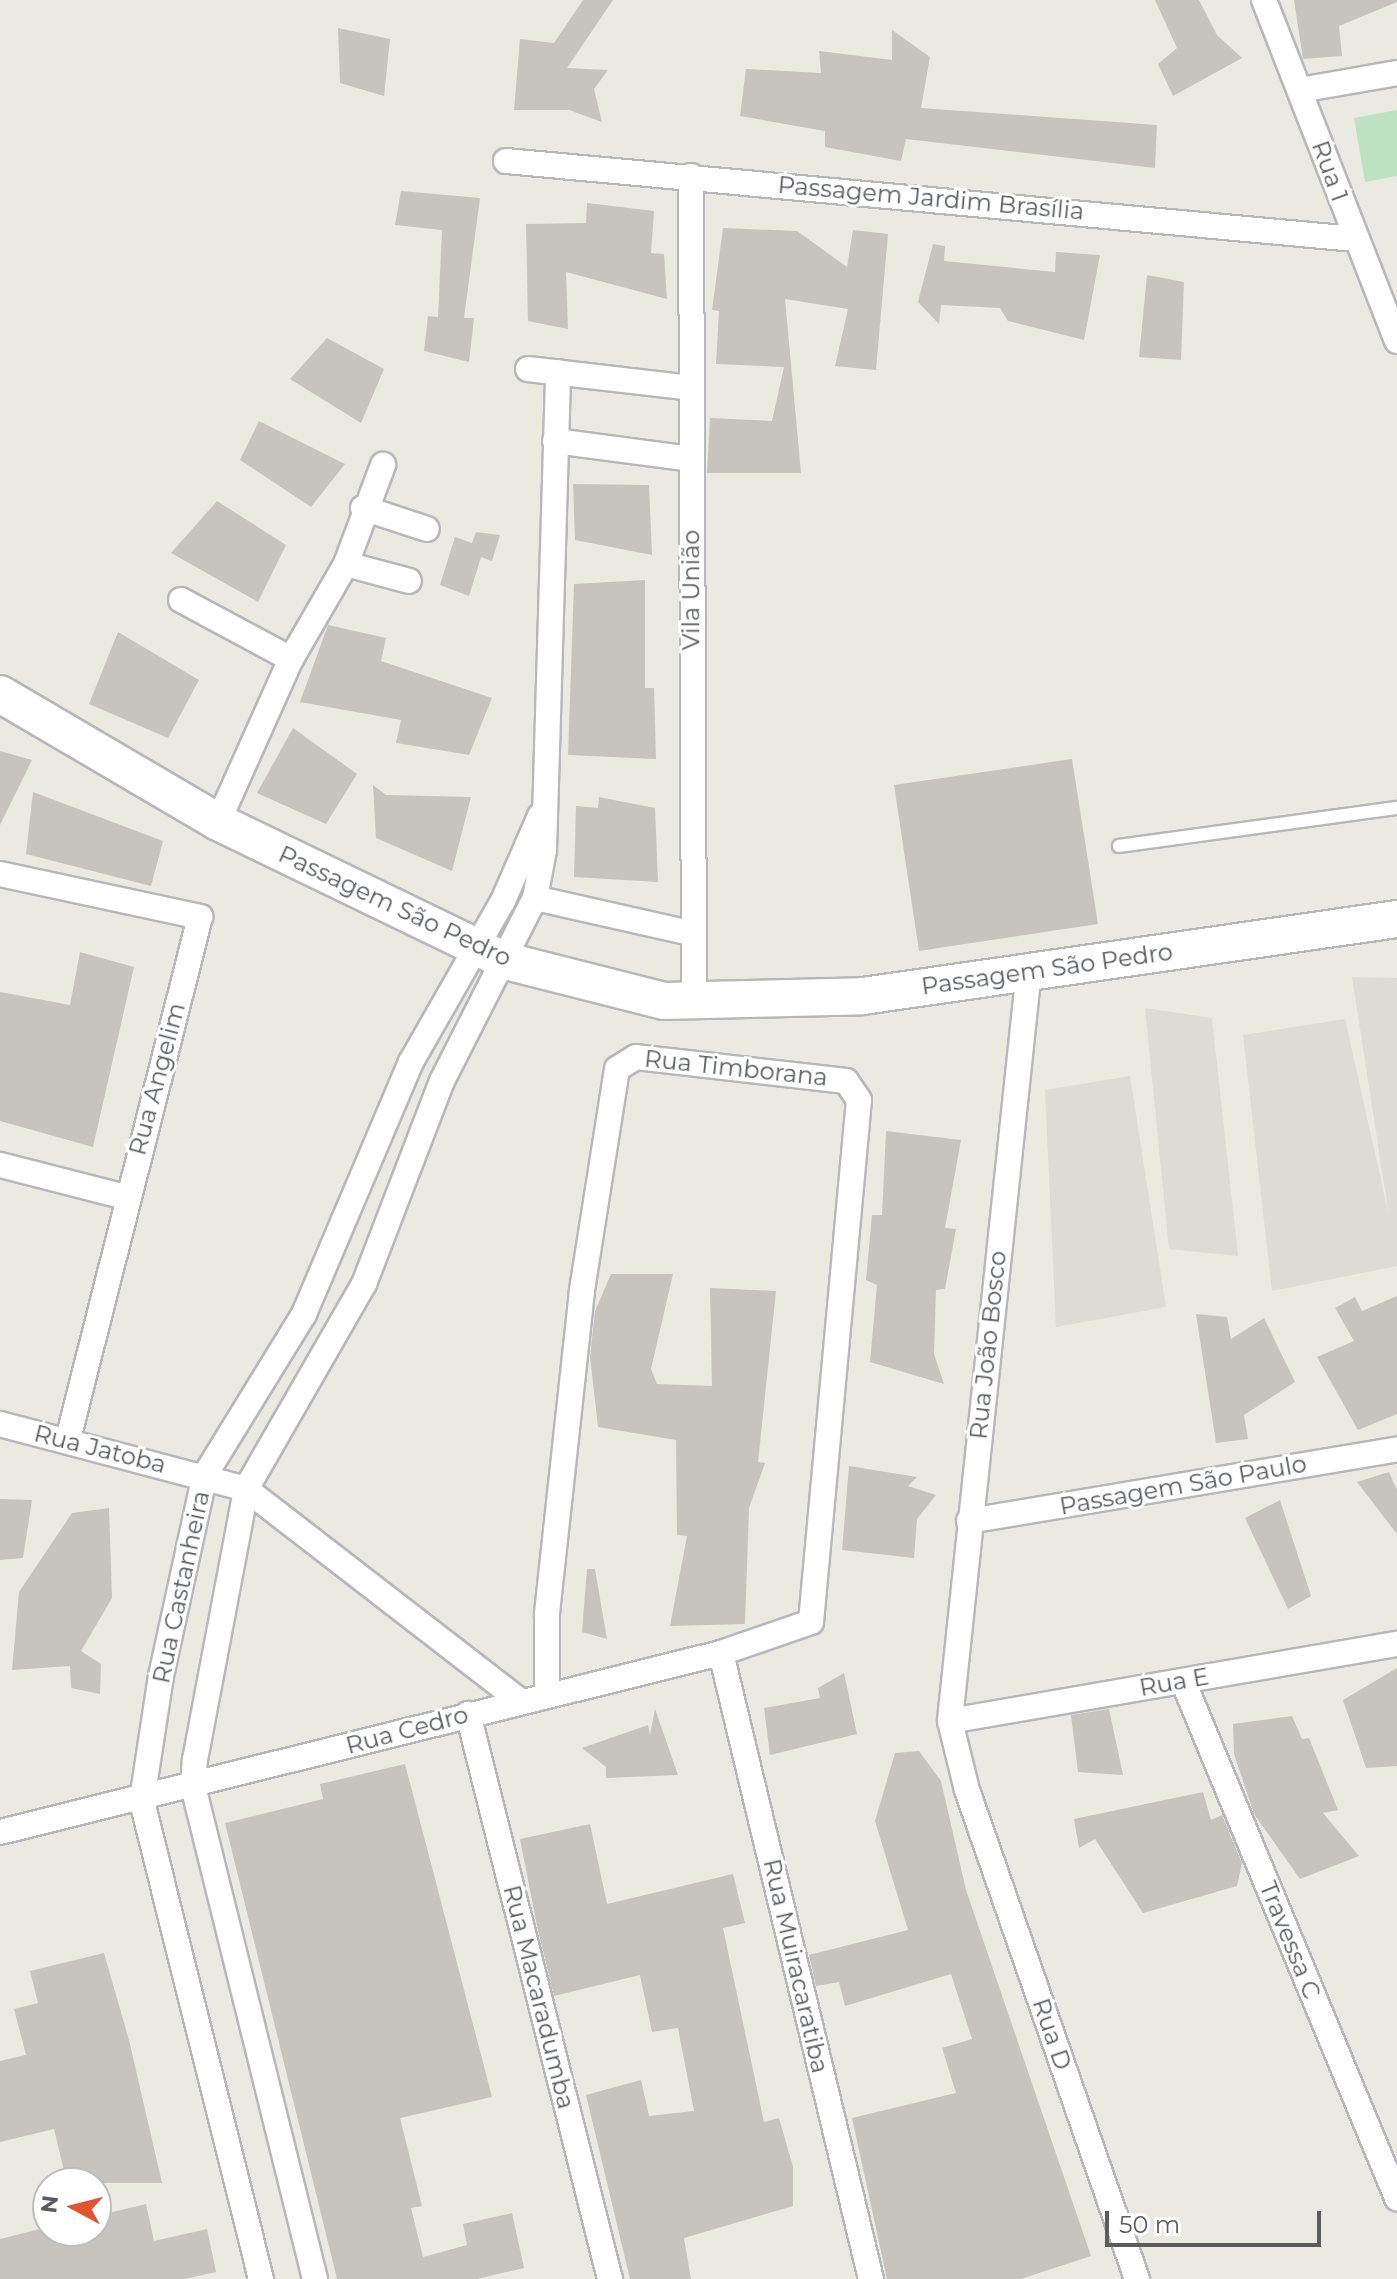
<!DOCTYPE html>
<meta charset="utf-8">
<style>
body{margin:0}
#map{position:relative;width:1397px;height:2279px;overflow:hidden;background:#ebeae0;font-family:Montserrat,sans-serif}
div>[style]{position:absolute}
.industrial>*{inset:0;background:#dcdbd4}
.green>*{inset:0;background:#bce2c2}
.building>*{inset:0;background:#c6c4bd}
.roads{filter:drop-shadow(2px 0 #b6b7bc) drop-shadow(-2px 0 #b6b7bc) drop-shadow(0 2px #b6b7bc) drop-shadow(0 -2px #b6b7bc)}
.lane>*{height:12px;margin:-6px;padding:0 6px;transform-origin:6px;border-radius:6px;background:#fff}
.street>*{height:24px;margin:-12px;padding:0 12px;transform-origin:12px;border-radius:12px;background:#fff}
.secondary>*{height:36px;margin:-18px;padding:0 18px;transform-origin:18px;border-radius:18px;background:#fff}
span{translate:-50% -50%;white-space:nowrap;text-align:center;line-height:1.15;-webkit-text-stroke:6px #fff;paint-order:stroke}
.street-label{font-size:24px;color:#595b60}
.north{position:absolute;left:32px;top:2167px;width:80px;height:80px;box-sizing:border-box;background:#fff;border:2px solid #bdbdbf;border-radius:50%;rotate:277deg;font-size:22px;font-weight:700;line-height:32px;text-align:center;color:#595b60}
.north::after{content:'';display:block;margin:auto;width:28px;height:36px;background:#e15630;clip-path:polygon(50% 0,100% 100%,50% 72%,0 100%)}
.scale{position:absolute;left:1105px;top:2211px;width:216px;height:36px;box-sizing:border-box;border:4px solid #595b60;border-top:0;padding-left:10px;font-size:24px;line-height:28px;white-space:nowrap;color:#595b60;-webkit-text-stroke:6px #fff;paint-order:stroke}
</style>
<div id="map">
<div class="industrial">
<div style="clip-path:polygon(1352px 977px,1397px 978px,1397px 1266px,1272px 1291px,1243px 1035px,1345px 1019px,1389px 1216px)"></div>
<div style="clip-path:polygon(1145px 1008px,1212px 1018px,1238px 1256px,1169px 1249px)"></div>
<div style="clip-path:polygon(1130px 1076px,1166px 1307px,1056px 1327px,1045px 1090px)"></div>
</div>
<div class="green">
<div style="clip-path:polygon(1397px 110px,1397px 176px,1365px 182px,1354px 118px)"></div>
</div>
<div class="building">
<div style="clip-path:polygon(583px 0,613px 0,567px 68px,608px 70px,594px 89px,602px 122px,569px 110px,514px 110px,520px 39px,554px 43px)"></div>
<div style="clip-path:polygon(1155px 0,1199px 0,1217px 35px,1242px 58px,1173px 96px,1158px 64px,1177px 48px)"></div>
<div style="clip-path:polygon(1294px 0,1397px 0,1397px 2px,1339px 26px,1342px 56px,1303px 59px)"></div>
<div style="clip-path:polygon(338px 28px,390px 39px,384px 96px,340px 83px)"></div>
<div style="clip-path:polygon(892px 30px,930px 57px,921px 108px,1157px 125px,1155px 168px,906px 139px,901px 161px,825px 147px,825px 131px,740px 116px,746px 69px,821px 73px,819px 51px,892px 60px)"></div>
<div style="clip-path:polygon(401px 191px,480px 198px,464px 318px,474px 318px,469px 362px,424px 351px,428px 316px,438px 317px,442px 230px,395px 225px)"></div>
<div style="clip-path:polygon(587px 203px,654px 211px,651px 253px,664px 254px,667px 299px,566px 272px,568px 329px,528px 321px,526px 224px,586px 223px)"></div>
<div style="clip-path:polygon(723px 228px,797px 231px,847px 267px,853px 230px,888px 234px,876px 370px,835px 366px,848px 309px,785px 299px,801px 473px,707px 473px,710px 418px,772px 421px,784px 367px,716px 364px,719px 311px,712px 310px)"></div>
<div style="clip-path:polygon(933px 244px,945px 246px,944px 261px,1055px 272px,1056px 252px,1100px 255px,1084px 340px,1008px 321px,1000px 308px,941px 305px,939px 324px,918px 302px)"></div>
<div style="clip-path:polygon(1147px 275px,1184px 282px,1181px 360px,1139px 357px)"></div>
<div style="clip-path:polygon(327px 338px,384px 369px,361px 423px,290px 379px)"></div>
<div style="clip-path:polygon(259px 421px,345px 464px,311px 507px,240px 460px)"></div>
<div style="clip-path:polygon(573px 484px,649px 485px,652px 555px,575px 540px)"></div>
<div style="clip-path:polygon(217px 501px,286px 545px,258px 602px,171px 553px)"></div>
<div style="clip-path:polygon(476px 532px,500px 535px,492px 561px,481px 557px,469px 596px,440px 585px,455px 537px,472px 543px)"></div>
<div style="clip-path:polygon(645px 580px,645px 688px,654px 688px,656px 759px,568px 755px,574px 584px)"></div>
<div style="clip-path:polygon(328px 625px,386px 638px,381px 661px,492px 698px,469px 755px,396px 743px,401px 720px,300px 702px)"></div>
<div style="clip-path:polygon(118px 632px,199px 680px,168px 738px,89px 704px)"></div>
<div style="clip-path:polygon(293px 728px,357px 774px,326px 824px,257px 793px)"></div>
<div style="clip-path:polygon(0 751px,32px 760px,0 825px)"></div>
<div style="clip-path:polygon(1072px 759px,1098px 924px,919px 951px,894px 785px)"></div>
<div style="clip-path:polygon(373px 785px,386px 795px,471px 797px,452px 871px,376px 838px)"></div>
<div style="clip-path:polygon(33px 792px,163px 841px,151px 886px,26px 854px)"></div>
<div style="clip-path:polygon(599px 797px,655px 808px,658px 882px,574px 877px,576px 806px,598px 808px)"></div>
<div style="clip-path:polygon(80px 952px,134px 967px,93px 1147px,0 1121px,0 992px,70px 1005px)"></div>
<div style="clip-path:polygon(886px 1131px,961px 1140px,945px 1228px,956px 1229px,945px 1289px,936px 1290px,934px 1354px,944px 1384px,870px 1362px,877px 1285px,866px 1280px,872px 1215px,882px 1215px)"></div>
<div style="clip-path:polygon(611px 1274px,673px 1274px,651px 1369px,657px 1384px,712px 1386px,710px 1288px,776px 1291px,758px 1462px,765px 1463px,749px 1508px,745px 1624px,670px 1626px,687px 1536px,677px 1535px,676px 1440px,598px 1427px,590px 1357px,595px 1311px)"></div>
<div style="clip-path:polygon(1397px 1296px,1397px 1414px,1358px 1430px,1317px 1357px,1354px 1341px,1335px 1308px,1355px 1297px,1362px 1311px)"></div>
<div style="clip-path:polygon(1196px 1314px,1227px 1317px,1231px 1339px,1264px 1318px,1295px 1382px,1244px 1415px,1248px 1439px,1216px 1443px)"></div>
<div style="clip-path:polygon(849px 1466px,917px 1477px,908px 1486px,936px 1495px,917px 1519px,914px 1558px,842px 1550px)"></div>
<div style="clip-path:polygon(1389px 1472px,1397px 1490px,1397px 1534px,1357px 1482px)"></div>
<div style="clip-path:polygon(0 1499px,32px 1500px,23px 1558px,0 1560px)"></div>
<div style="clip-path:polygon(1280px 1500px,1311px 1596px,1288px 1609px,1245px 1518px)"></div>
<div style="clip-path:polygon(109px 1508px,112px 1598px,81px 1651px,101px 1664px,100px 1694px,71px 1688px,70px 1666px,12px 1670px,19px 1592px,72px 1513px)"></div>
<div style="clip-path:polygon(587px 1569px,595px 1569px,607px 1639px,582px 1632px)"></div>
<div style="clip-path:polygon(1397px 1668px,1397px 1766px,1366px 1768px,1343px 1700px)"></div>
<div style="clip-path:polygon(844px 1673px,857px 1734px,770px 1755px,764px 1708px,820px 1698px,818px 1688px)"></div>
<div style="clip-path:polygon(655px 1709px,678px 1775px,606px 1778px,606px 1767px,582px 1748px,648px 1725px,650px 1735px)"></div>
<div style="clip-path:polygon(1109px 1709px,1123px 1775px,1078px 1772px,1071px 1715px)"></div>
<div style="clip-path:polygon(1292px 1716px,1302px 1739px,1309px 1738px,1338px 1810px,1323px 1813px,1359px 1856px,1300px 1879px,1254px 1814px,1234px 1754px,1233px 1724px)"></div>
<div style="clip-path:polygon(919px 1751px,941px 1781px,966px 1890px,1091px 2256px,1021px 2279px,887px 2279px,852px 2118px,956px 2093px,942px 2048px,972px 2039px,951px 1974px,845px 2006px,839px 1982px,816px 1986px,809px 1955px,908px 1930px,875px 1821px,895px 1753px)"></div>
<div style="clip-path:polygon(405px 1764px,492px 2097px,400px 2118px,422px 2206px,411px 2208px,423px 2257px,467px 2245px,463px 2224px,512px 2213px,524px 2268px,477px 2279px,337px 2279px,225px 1823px,323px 1799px,320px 1784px)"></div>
<div style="clip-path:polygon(1203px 1792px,1211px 1820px,1222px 1815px,1242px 1863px,1237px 1886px,1143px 1913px,1095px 1839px,1079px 1848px,1074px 1819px)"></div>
<div style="clip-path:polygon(590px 1824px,607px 1904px,733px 1874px,745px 1923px,723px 1928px,764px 2122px,779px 2118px,793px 2167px,793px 2206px,684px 2238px,691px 2279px,630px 2279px,586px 2095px,641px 2080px,649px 2116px,694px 2111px,678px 2028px,652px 2032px,640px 1975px,554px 1996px,537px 1926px,520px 1839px)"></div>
<div style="clip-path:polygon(104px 1953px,129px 2040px,162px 2183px,67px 2183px,54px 2129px,0 2142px,0 2061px,26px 2055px,14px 2009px,38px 2003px,30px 1971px)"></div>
<div style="clip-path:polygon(146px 2204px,154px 2241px,207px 2229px,216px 2272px,185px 2279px,0 2279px,0 2239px,48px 2227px,96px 2231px,96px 2216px)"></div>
</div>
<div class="roads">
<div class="lane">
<div style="left:1119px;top:846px;width:281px;rotate:-7.8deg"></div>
</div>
<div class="street">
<div style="left:1264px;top:0;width:366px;rotate:68.7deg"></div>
<div style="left:1300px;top:90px;width:98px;rotate:-9.9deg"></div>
<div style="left:506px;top:161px;width:853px;rotate:5.25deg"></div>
<div style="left:691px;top:176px;width:828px;rotate:89.79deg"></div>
<div style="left:528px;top:369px;width:164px;rotate:6.6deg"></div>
<div style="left:555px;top:441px;width:137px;rotate:7.5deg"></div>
<div style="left:363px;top:508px;width:67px;rotate:18.2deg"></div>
<div style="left:346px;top:564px;width:65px;rotate:15.1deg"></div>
<div style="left:181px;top:600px;width:125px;rotate:28.2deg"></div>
<div style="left:218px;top:822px;width:179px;rotate:-65.9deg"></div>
<div style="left:291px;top:659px;width:110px;rotate:-59.9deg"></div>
<div style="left:346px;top:564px;width:106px;rotate:-69.5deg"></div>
<div style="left:0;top:874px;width:205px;rotate:12.1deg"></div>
<div style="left:200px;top:917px;width:538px;rotate:104.19deg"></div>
<div style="left:535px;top:898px;width:159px;rotate:12.7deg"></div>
<div style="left:1029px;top:970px;width:755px;rotate:96.01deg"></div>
<div style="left:950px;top:1721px;width:71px;rotate:76.2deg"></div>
<div style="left:967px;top:1790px;width:518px;rotate:70.83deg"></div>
<div style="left:0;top:1165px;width:130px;rotate:14.3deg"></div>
<div style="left:0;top:1424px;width:254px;rotate:14.8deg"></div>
<div style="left:246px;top:1489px;width:346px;rotate:37.7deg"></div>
<div style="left:969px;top:1521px;width:434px;rotate:-9.5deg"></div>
<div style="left:721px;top:1653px;width:644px;rotate:76.53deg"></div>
<div style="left:1183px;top:1681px;width:560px;rotate:67.51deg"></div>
<div style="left:468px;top:1714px;width:583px;rotate:75.89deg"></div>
<div style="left:950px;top:1721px;width:454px;rotate:-9.8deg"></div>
<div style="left:0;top:1832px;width:743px;rotate:-13.94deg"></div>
<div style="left:721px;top:1653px;width:95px;rotate:-19deg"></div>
<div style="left:811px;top:1622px;width:524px;rotate:-84.75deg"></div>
<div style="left:859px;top:1100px;width:23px;rotate:-124deg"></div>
<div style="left:846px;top:1081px;width:211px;rotate:-173.5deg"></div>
<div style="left:636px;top:1057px;width:22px;rotate:148deg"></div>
<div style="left:617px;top:1069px;width:225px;rotate:99deg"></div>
<div style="left:582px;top:1291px;width:326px;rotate:96.2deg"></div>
<div style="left:547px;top:1615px;width:80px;rotate:90deg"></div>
<div style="left:261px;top:2279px;width:494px;rotate:-104deg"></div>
<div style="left:142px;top:1800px;width:125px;rotate:-81.3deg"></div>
<div style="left:161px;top:1676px;width:206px;rotate:-77.7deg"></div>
<div style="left:205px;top:1475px;width:189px;rotate:-58.4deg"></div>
<div style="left:304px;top:1314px;width:274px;rotate:-67deg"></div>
<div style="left:411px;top:1062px;width:185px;rotate:-60.3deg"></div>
<div style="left:503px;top:901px;width:93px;rotate:-66.5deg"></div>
<div style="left:315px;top:2279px;width:508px;rotate:-103.9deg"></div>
<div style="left:193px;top:1786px;width:26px;rotate:-86deg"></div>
<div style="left:195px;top:1760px;width:276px;rotate:-79.3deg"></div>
<div style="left:246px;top:1489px;width:237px;rotate:-60.1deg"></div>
<div style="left:364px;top:1284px;width:217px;rotate:-69deg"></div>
<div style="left:442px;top:1081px;width:205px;rotate:-63.1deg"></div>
<div style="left:535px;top:898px;width:49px;rotate:-79.4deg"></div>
<div style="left:544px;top:850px;width:478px;rotate:-88.3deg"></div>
</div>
<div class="secondary">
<div style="left:0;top:694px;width:253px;rotate:30.4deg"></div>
<div style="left:218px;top:822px;width:320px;rotate:25.8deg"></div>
<div style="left:506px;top:961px;width:163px;rotate:14.2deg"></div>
<div style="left:664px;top:1001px;width:199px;rotate:-1.4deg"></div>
<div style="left:863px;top:996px;width:540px;rotate:-8.21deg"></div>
</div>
</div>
<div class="street-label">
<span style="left:1330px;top:171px;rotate:70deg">Rua 1</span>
<span style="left:931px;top:198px;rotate:5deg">Passagem Jardim Brasília</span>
<span style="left:691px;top:590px;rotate:-90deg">Vila União</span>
<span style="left:395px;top:906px;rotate:25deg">Passagem São Pedro</span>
<span style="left:1047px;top:969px;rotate:-8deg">Passagem São Pedro</span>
<span style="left:736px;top:1068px;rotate:6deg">Rua Timborana</span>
<span style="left:157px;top:1079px;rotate:-75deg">Rua Angelim</span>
<span style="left:988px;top:1345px;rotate:-84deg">Rua João Bosco</span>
<span style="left:100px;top:1449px;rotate:14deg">Rua Jatoba</span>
<span style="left:1183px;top:1485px;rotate:-10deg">Passagem São Paulo</span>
<span style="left:181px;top:1587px;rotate:-78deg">Rua Castanheira</span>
<span style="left:1174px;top:1682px;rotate:-10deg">Rua E</span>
<span style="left:407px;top:1730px;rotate:-15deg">Rua Cedro</span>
<span style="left:1290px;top:1940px;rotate:68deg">Travessa C</span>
<span style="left:796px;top:1966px;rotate:77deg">Rua Muiracaratiba</span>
<span style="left:539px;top:1997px;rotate:76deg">Rua Macaradumba</span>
<span style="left:1052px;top:2034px;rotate:71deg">Rua D</span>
</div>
<div class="north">N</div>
<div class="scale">50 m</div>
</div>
